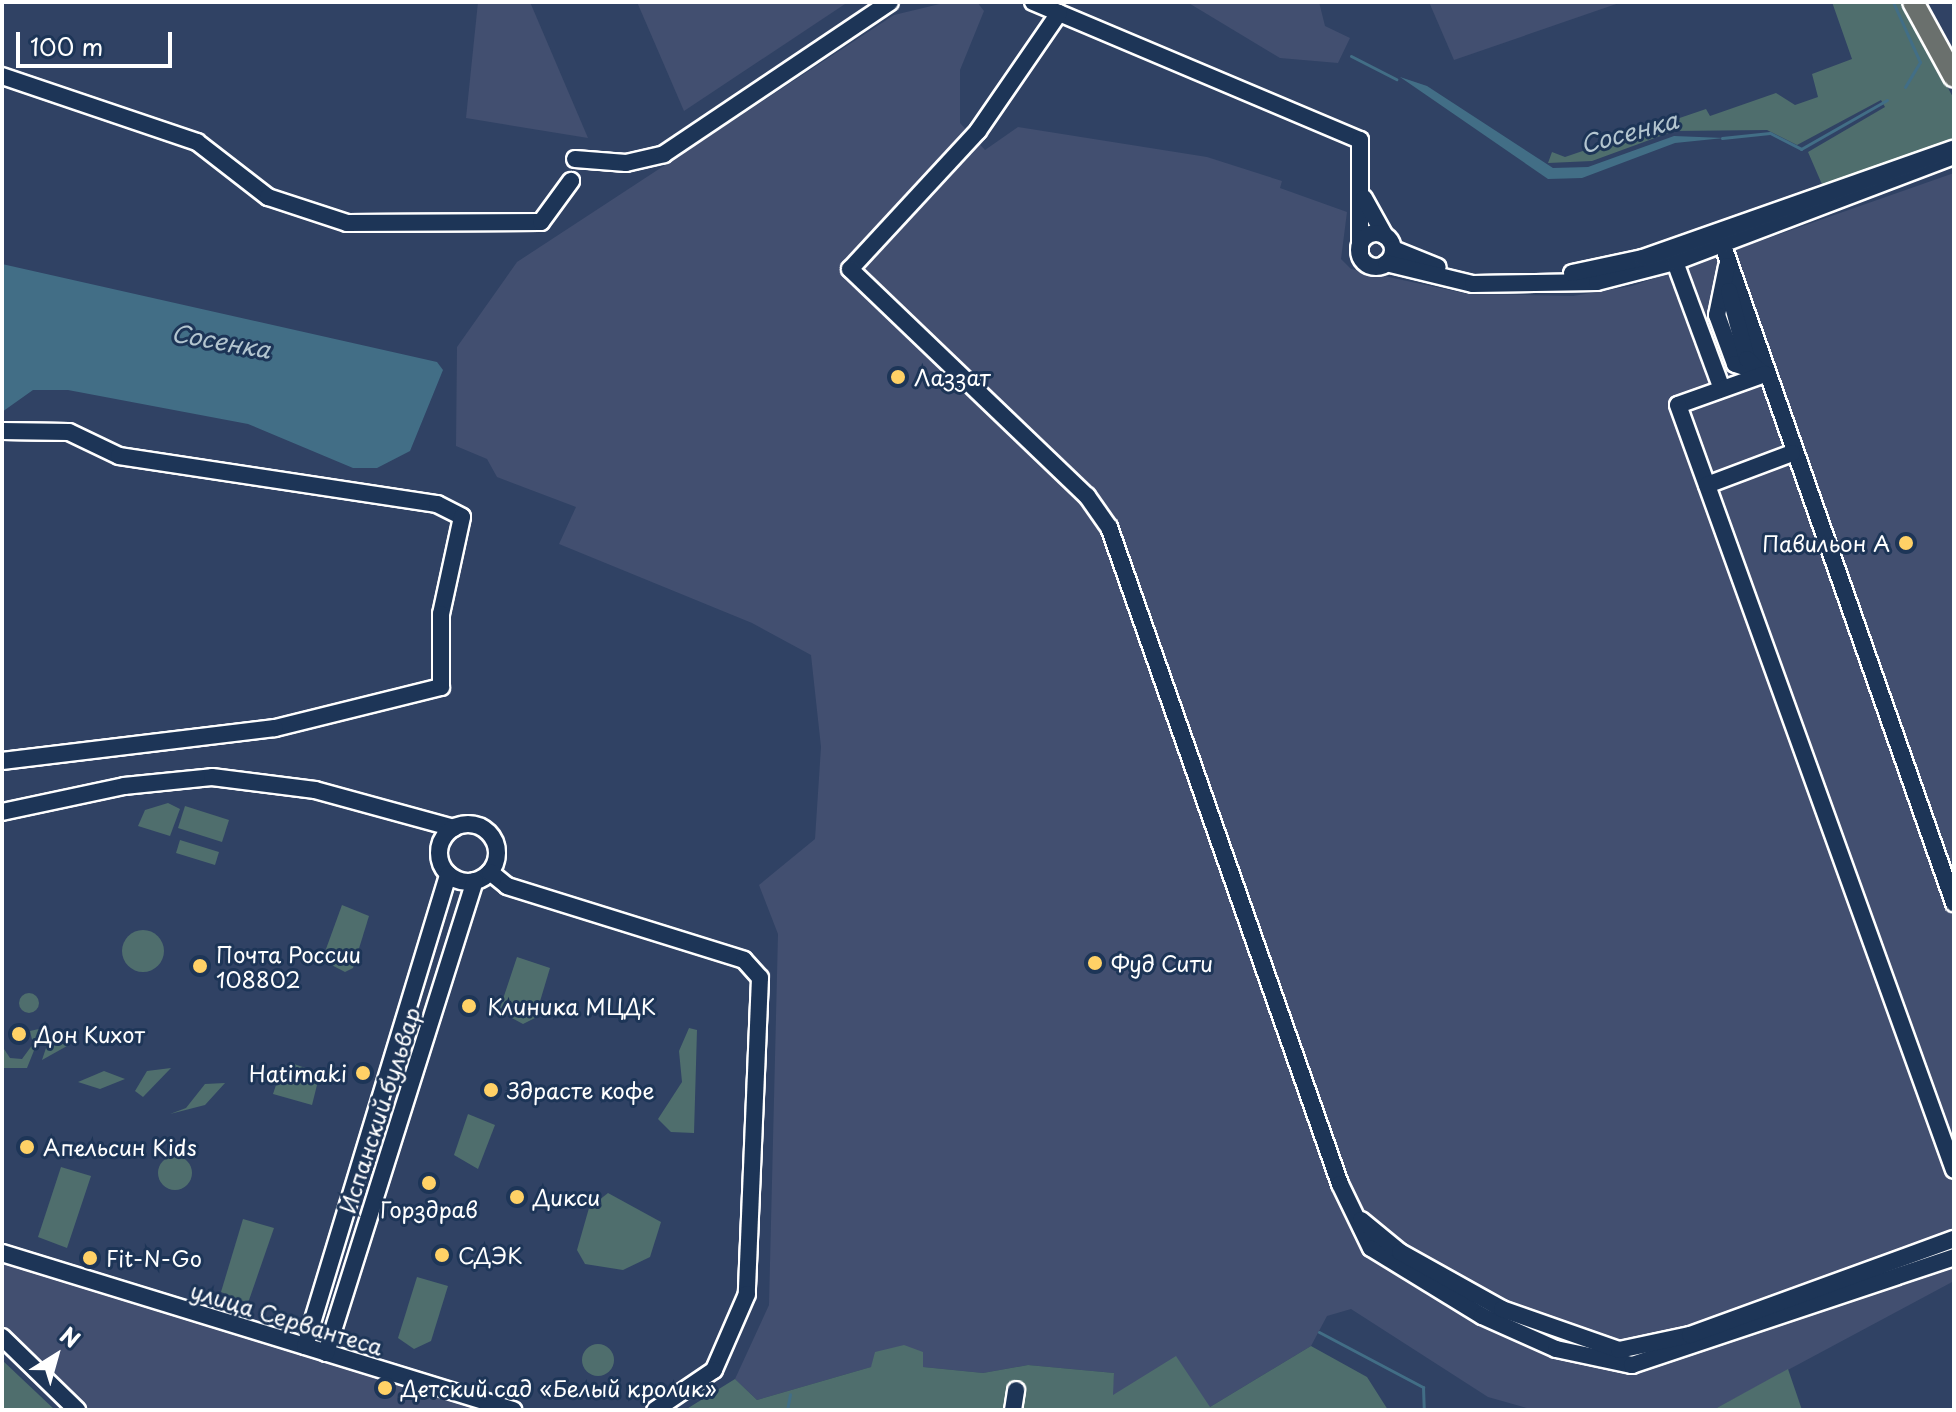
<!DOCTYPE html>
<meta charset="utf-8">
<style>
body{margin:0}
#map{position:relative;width:1956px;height:1412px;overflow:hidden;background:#304264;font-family:"Playpen Sans",sans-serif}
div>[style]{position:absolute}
.built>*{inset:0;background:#424f70}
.green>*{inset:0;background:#4f6e6d}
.round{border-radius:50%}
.water>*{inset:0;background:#426e86}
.stream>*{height:3px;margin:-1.5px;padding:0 1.5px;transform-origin:1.5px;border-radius:1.5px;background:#426e86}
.roads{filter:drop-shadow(2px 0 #fff) drop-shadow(-2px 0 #fff) drop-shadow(0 2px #fff) drop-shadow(0 -2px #fff)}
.minor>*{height:16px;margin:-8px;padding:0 8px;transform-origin:8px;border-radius:8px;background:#1d3557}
.minor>.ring{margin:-8px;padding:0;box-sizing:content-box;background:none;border:16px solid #1d3557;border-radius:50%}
.major>*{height:20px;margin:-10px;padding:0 10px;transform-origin:10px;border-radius:10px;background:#6a706d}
.dots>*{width:22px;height:22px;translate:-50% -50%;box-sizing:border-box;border:4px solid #1d3557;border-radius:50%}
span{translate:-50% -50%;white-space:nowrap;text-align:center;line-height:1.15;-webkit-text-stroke:6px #1d3557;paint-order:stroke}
.poi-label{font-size:22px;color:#fff}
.left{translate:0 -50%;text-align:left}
.right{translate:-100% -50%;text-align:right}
.street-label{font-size:22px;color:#fff}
.water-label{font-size:24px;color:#b3c5cf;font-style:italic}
.frame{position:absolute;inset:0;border:4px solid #fff;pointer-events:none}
.north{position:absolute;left:16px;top:1316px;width:80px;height:80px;-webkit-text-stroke:6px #1d3557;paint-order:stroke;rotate:37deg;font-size:22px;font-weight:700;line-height:32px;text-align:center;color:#fff}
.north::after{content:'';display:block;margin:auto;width:28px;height:36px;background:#fff;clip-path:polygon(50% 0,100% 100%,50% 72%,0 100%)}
.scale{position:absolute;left:16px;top:32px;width:156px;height:36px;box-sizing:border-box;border:4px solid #fff;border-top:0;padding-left:10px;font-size:24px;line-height:28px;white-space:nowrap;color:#fff;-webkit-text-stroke:6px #1d3557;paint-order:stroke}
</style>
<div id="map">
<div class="built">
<div style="clip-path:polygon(478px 2px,530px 2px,588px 138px,466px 118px)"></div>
<div style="clip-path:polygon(637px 2px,848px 2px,684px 111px)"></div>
<div style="clip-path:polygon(948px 2px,977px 2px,984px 11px,960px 70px,960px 123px,985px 150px,1018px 127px,1207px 157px,1282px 181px,1280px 188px,1347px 212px,1341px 259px,1351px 269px,1468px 294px,1573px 296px,1632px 286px,1954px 173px,1954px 1281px,1713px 1410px,1534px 1410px,1488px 1397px,1351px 1309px,1327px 1316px,1311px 1346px,1210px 1407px,1112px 1396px,1114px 1373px,1028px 1365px,983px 1373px,923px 1367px,923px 1352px,757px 1400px,735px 1379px,769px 1305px,778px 934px,759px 885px,815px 839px,821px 747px,811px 655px,752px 623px,559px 544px,576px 507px,497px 477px,487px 459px,456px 446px,457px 347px,517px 262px,894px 15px)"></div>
<div style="clip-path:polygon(1187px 2px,1319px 2px,1325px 26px,1350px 38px,1338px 63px,1280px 58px)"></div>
<div style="clip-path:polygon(1429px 2px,1622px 2px,1454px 60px)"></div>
<div style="clip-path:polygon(2px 1261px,497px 1410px,88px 1410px,2px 1325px)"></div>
</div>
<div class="green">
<div style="clip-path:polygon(1832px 2px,1901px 2px,1954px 99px,1954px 145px,1824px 189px,1808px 152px,1885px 107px,1881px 100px,1797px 145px,1767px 130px,1674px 131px,1592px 161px,1548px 163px,1552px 152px,1565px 157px,1706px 109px,1710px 116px,1776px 93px,1795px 105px,1818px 97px,1812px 74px,1852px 59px)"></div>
<div style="clip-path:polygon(168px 803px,180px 809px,170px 836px,138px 826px,145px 810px)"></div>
<div style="clip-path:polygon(185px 806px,229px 820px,222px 842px,178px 828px)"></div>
<div style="clip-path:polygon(180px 840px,219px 852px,215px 865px,176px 853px)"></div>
<div style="clip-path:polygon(342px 905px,369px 916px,353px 968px,345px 972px,322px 960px)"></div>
<div class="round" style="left:122px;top:930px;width:42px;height:42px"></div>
<div style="clip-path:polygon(517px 957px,550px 968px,535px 1018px,523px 1024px,499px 1011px)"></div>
<div class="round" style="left:19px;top:993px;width:20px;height:20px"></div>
<div style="clip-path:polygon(43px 1028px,27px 1068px,2px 1068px,2px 1046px,10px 1058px,22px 1059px,33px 1044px,30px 1031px)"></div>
<div style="clip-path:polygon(689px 1028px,697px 1030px,694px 1133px,671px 1132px,658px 1119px,682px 1082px,679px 1051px)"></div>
<div style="clip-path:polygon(51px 1033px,67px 1046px,42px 1060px)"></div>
<div style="clip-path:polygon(294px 1064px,320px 1073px,312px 1105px,273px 1094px,280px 1073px)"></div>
<div style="clip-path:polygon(171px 1068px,143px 1097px,135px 1091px,147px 1071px)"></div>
<div style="clip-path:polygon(104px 1071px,125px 1079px,100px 1089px,78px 1082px)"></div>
<div style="clip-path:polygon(225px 1083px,205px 1105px,170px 1114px,186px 1108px,205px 1084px)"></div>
<div style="clip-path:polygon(468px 1114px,495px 1125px,478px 1169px,454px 1155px)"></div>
<div class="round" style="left:158px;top:1156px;width:34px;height:34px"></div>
<div style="clip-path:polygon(61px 1167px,91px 1176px,67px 1248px,38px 1237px)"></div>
<div style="clip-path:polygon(608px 1193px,661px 1222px,650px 1257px,623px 1270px,585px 1264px,577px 1250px,589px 1208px)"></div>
<div style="clip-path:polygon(243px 1219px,274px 1228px,248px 1303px,221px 1292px)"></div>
<div style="clip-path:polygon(417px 1277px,448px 1286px,431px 1341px,414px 1349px,398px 1338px)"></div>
<div class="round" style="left:582px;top:1344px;width:32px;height:32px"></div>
<div style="clip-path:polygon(904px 1345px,923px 1352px,923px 1367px,983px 1373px,1028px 1365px,1114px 1373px,1113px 1395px,1176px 1356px,1210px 1407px,1311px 1346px,1367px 1377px,1388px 1410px,685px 1410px,735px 1379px,757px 1400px,871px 1367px,875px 1352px)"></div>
<div style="clip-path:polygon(2px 1360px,55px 1410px,2px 1410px)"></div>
<div style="clip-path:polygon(1788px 1369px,1802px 1410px,1713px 1410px)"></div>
</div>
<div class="water">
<div style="clip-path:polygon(1400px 77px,1427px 86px,1553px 168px,1588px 167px,1674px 136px,1724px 138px,1675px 143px,1582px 178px,1548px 179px)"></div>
<div style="clip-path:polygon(2px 264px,437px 362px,443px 370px,410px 451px,377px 468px,353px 468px,248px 424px,68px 390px,33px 390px,2px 412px)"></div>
</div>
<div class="stream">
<div style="left:1893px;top:2px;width:66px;rotate:65.8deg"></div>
<div style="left:1920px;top:62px;width:29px;rotate:121deg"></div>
<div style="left:1351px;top:56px;width:51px;rotate:27.1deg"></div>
<div style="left:1722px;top:138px;width:48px;rotate:-5.9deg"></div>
<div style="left:1770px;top:133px;width:35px;rotate:27deg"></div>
<div style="left:1801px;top:149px;width:99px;rotate:-29.7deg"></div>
<div style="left:1319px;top:1332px;width:118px;rotate:27.9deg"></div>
<div style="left:1423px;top:1387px;width:23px;rotate:88deg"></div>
<div style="left:787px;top:1410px;width:16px;rotate:-79deg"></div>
</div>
<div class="roads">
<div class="minor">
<div style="left:1033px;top:2px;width:355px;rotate:22.9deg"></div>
<div style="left:1360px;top:140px;width:114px;rotate:90deg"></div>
<div style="left:1059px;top:13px;width:143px;rotate:124.5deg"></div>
<div style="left:978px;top:131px;width:188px;rotate:132.8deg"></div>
<div style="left:850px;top:269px;width:328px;rotate:43.8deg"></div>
<div style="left:1087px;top:496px;width:38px;rotate:55deg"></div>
<div style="left:1109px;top:527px;width:696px;rotate:70.63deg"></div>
<div style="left:1340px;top:1184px;width:71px;rotate:64.2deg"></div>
<div style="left:1371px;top:1248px;width:130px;rotate:31.5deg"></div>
<div style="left:1482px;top:1316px;width:81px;rotate:24deg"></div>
<div style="left:1556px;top:1349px;width:78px;rotate:11.9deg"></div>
<div style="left:1632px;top:1365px;width:340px;rotate:-18.5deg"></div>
<div style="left:2px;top:76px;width:206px;rotate:18.7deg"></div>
<div style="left:197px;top:142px;width:90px;rotate:37.8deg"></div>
<div style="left:268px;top:197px;width:83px;rotate:18.2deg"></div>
<div style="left:347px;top:223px;width:194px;rotate:-0.3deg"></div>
<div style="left:541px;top:222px;width:51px;rotate:-53.8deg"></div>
<div style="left:575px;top:159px;width:51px;rotate:4.5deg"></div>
<div style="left:626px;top:163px;width:39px;rotate:-13deg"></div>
<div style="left:664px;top:154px;width:272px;rotate:-33.9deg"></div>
<div style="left:1364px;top:198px;width:43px;rotate:61.1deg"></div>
<div class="ring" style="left:1359px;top:233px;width:18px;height:18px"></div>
<div style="left:1722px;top:243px;width:700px;rotate:70.63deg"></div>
<div style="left:1393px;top:249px;width:48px;rotate:21.8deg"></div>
<div style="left:1675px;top:262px;width:135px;rotate:69.7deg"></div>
<div style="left:1386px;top:263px;width:89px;rotate:13.6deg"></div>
<div style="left:1473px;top:284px;width:124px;rotate:-0.9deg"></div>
<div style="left:1597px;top:282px;width:81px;rotate:-14.4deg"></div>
<div style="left:1675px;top:262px;width:298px;rotate:-20.8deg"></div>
<div style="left:1727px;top:266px;width:50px;rotate:101.5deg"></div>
<div style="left:1717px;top:315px;width:52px;rotate:69.8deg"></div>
<div style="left:1735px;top:364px;width:32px;rotate:18deg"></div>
<div style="left:1572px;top:273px;width:73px;rotate:-11.9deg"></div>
<div style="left:1643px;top:258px;width:329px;rotate:-19.4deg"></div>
<div style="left:1729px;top:291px;width:70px;rotate:75.2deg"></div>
<div style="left:1747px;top:359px;width:18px;rotate:43deg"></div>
<div style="left:1765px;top:374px;width:92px;rotate:160.4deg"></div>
<div style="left:1678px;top:405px;width:813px;rotate:70.16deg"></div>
<div style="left:2px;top:431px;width:67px;rotate:0.9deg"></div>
<div style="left:69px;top:432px;width:55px;rotate:25.6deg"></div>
<div style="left:119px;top:456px;width:322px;rotate:8.6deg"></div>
<div style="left:437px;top:504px;width:28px;rotate:27deg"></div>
<div style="left:462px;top:517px;width:99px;rotate:102.2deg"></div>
<div style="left:441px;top:614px;width:73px;rotate:90deg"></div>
<div style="left:441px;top:687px;width:171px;rotate:166.1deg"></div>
<div style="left:275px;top:728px;width:275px;rotate:173.1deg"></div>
<div style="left:1707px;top:485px;width:91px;rotate:-20.6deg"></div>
<div style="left:2px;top:812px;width:125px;rotate:-12deg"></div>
<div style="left:124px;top:786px;width:88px;rotate:-5.8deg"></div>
<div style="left:212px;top:777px;width:104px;rotate:7.2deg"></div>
<div style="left:315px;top:790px;width:144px;rotate:15.3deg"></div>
<div class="ring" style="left:439px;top:824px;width:42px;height:42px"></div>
<div style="left:490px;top:872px;width:22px;rotate:39deg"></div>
<div style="left:507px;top:886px;width:248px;rotate:17.3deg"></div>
<div style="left:744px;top:960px;width:24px;rotate:48deg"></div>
<div style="left:760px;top:978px;width:316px;rotate:92.4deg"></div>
<div style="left:747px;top:1294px;width:83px;rotate:113.5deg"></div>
<div style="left:714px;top:1370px;width:71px;rotate:145.9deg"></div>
<div style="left:1361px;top:1220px;width:50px;rotate:39.4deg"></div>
<div style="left:1400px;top:1252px;width:117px;rotate:29.2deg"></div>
<div style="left:1502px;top:1309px;width:124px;rotate:19.3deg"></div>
<div style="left:1619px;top:1350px;width:73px;rotate:-11.9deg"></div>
<div style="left:1690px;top:1335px;width:281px;rotate:-20deg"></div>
<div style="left:2px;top:1253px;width:535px;rotate:17.08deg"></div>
<div style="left:2px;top:1337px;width:105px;rotate:44.2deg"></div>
<div style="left:305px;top:1346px;width:493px;rotate:-73.1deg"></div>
<div style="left:326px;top:1353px;width:495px;rotate:-72.5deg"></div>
<div style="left:1013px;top:1410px;width:20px;rotate:-81deg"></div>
</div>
<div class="major">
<div style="left:1913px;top:2px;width:85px;rotate:61.3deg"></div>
</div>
</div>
<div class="dots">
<div style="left:898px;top:377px;background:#ffd166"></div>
<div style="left:1906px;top:543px;background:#ffd166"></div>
<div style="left:1095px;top:963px;background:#ffd166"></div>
<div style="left:200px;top:966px;background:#ffd166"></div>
<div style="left:469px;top:1006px;background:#ffd166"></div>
<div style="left:19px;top:1034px;background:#ffd166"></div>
<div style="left:363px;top:1073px;background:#ffd166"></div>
<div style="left:491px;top:1090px;background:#ffd166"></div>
<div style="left:27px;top:1147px;background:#ffd166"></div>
<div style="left:429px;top:1183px;background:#ffd166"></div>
<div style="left:517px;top:1197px;background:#ffd166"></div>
<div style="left:442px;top:1255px;background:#ffd166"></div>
<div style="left:90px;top:1258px;background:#ffd166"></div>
<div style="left:385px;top:1388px;background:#ffd166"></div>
</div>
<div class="poi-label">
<span class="left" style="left:914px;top:377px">Лаззат</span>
<span class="right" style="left:1890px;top:543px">Павильон А</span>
<span class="left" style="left:216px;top:966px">Почта России<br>108802</span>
<span class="left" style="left:1111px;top:963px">Фуд Сити</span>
<span class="left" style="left:487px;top:1006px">Клиника МЦДК</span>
<span class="left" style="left:35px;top:1034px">Дон Кихот</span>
<span class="right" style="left:347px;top:1073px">Hatimaki</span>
<span class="left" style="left:507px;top:1090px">Здрасте кофе</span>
<span class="left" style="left:43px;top:1147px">Апельсин Kids</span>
<span class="left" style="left:533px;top:1197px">Дикси</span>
<span style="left:429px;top:1209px">Горздрав</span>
<span class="left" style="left:458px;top:1255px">СДЭК</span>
<span class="left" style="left:106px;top:1258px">Fit-N-Go</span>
<span class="left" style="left:401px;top:1388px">Детский сад «Белый кролик»</span>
</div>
<div class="street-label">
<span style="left:379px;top:1110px;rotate:-72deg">Испанский бульвар</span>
<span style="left:287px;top:1318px;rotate:17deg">улица Сервантеса</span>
</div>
<div class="water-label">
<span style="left:1629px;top:132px;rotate:-15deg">Сосенка</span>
<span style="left:221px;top:341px;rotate:10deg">Сосенка</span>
</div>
<div class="frame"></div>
<div class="north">N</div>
<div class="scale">100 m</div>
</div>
